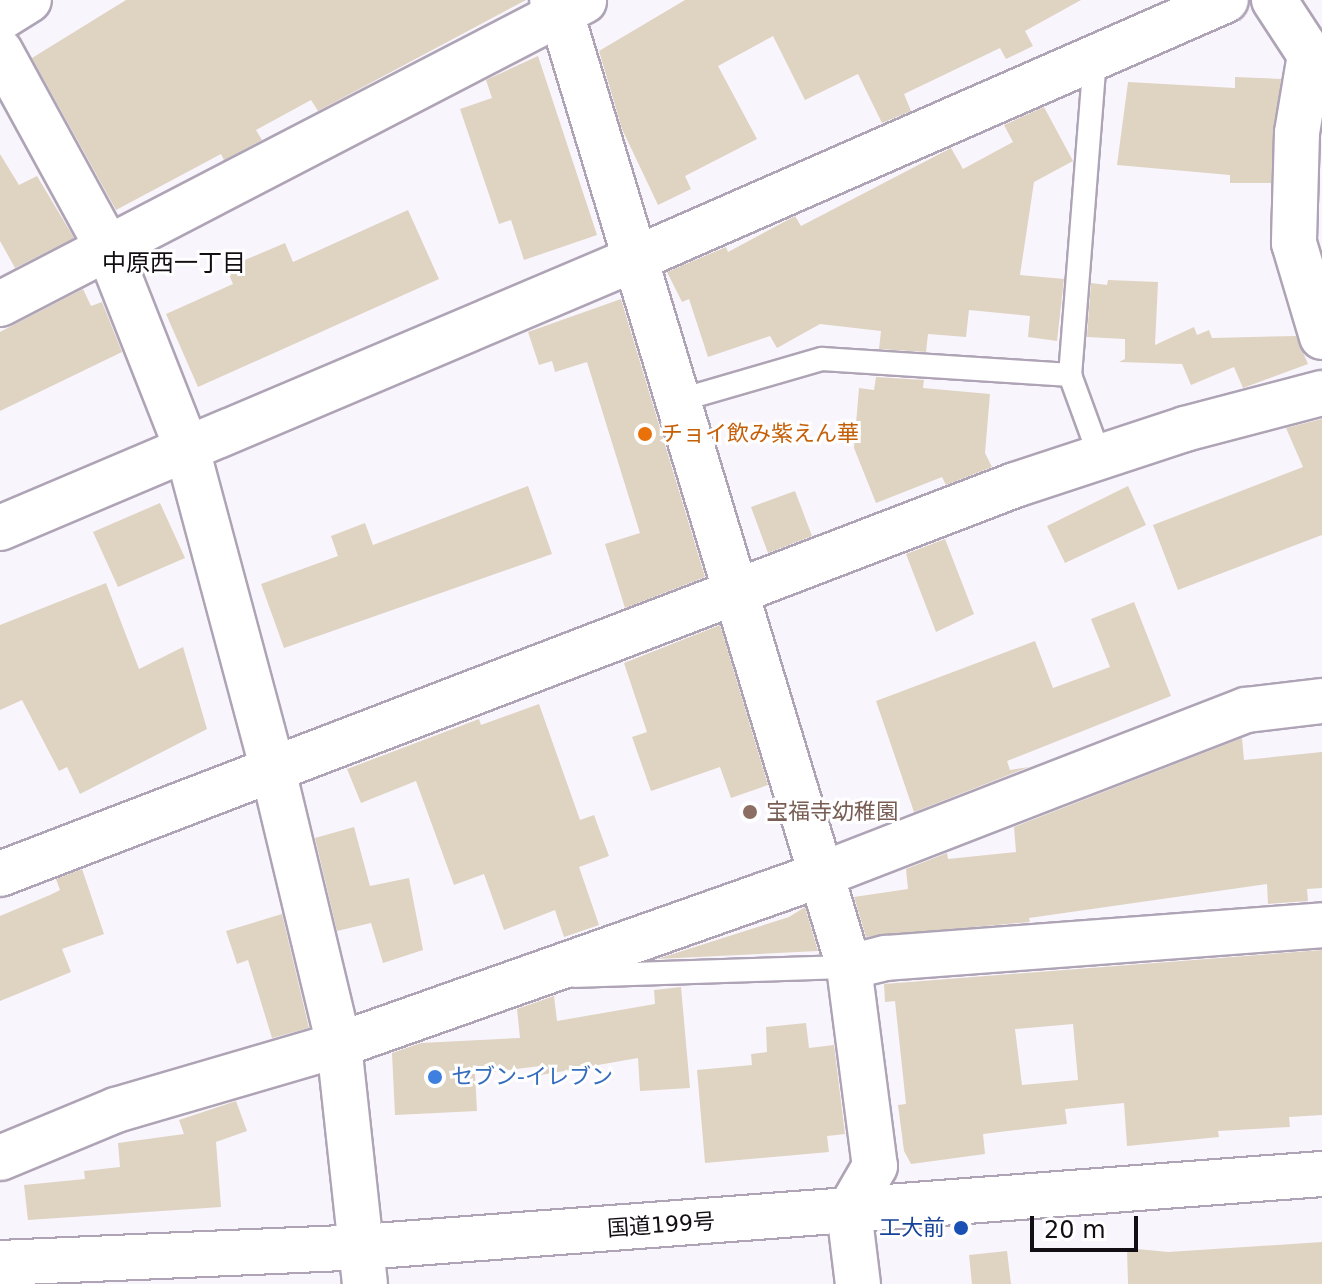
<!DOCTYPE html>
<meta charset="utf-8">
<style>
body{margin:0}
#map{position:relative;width:1322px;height:1284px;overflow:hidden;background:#f9f5fd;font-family:"DejaVu Sans","Noto Sans JP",sans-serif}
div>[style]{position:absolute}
.building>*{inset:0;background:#dfd3c2}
.roads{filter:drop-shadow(2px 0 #aea4b5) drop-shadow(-2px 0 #aea4b5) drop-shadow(0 2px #aea4b5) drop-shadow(0 -2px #aea4b5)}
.service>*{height:22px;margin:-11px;padding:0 11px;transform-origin:11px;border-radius:11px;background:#fff}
.minor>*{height:44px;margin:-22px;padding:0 22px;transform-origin:22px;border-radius:22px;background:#fff}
.tertiary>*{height:44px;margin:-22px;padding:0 22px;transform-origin:22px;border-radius:22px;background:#fff}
.trunk>*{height:44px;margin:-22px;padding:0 22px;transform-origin:22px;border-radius:22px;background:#fff}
.dots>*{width:22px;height:22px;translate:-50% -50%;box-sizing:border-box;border:4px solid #fff;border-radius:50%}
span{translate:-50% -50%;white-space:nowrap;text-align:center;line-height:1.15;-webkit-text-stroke:6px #fff;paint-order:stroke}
.food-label{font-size:22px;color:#c56008}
.left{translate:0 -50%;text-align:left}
.education-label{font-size:22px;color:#785e54}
.shop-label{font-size:22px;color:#366cbe}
.street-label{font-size:22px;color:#120e14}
.transit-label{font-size:22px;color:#164399}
.right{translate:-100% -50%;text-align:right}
.neighbourhood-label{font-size:24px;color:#120e14}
.scale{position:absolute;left:1030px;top:1216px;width:108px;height:36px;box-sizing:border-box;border:4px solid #120e14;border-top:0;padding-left:10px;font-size:24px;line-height:28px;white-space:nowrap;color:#120e14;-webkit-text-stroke:6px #fff;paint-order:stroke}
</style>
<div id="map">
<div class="building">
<div style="clip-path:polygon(126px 0,526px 0,318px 111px,311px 100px,256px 130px,262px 140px,224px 160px,221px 154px,116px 210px,32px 58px)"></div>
<div style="clip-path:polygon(685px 0,1081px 0,1025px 31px,1033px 46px,1006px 59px,1000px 48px,904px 94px,911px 111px,882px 123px,858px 74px,805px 100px,773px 36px,718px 66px,757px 139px,685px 176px,691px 189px,658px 205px,622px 129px,599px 51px)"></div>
<div style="clip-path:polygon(538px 56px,597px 235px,524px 260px,511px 220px,499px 224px,460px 109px,492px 98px,486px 80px)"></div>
<div style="clip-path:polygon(1235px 77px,1281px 79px,1271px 183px,1230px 183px,1230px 175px,1117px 165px,1128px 82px,1235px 88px)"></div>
<div style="clip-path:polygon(1044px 107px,1073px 161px,1034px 182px,1020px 275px,1064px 279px,1057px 341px,1028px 337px,1030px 316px,969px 310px,966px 337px,928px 334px,926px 352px,879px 349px,881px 331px,820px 324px,777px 348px,770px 336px,708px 357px,689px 299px,682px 302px,667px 272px,726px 247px,728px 252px,795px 216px,801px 226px,951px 148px,963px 169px,1013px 142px,1004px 125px)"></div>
<div style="clip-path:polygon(0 154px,19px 185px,37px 176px,74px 238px,15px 268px,0 241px)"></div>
<div style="clip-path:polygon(408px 210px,439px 279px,198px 387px,166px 314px,233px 284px,226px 268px,285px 243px,293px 262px)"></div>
<div style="clip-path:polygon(1108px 280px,1158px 282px,1155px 345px,1194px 327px,1197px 335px,1209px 330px,1212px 338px,1296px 336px,1308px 364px,1243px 388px,1234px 367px,1191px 385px,1182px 364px,1119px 362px,1125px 359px,1125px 339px,1087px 337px,1091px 283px,1107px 285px)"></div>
<div style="clip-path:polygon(83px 289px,91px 306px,102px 302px,122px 352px,0 411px,0 332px)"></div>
<div style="clip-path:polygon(621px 299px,705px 577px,625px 608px,605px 544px,640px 533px,587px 362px,555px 372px,552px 361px,539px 365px,528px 332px)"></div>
<div style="clip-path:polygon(876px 377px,924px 380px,923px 388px,990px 394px,985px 453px,992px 467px,946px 485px,942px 477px,876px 503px,854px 448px,859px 388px,874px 390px)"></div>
<div style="clip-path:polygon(1322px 419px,1322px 535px,1178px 590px,1153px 525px,1303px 467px,1286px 428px)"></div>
<div style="clip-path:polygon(528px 486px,552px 554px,284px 648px,261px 584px,338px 556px,331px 536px,365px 523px,373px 545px)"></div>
<div style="clip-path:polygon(1128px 486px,1146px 525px,1065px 563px,1047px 526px)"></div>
<div style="clip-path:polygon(795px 491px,812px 536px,768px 553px,751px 507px)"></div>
<div style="clip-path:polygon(160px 503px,185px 558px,118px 587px,93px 532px)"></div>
<div style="clip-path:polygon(945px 539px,974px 614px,936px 632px,906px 554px)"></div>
<div style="clip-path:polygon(106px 583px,139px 669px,183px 647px,207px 729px,80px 794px,67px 767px,59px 771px,22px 700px,0 710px,0 625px)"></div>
<div style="clip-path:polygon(1134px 602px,1171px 696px,1007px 761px,1010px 770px,1029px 767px,914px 812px,876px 701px,1035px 641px,1053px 688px,1110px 667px,1091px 619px)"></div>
<div style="clip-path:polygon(720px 625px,768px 785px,731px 798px,720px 767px,651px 791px,632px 737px,647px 732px,624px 663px)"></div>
<div style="clip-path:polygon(539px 704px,580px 820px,594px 815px,609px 856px,579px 867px,599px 925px,564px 937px,555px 910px,504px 930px,484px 874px,454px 885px,416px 781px,361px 803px,347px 769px,479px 719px,481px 725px)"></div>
<div style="clip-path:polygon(1242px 738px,1244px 760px,1322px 752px,1322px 888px,1307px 889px,1308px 901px,1268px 904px,1267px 884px,1029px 918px,1030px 922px,866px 937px,854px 897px,908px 889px,906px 869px,947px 853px,948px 859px,1016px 852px,1014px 827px)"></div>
<div style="clip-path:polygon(354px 827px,370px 886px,409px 878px,423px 950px,383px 963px,371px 923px,337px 931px,315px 838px)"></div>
<div style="clip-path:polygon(82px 869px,104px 934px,62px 949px,71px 972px,0 1001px,0 916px,50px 895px,60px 890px,56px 879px)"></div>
<div style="clip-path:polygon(805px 907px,818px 951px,657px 959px,789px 917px)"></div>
<div style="clip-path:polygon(282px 914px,309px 1028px,272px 1038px,248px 960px,237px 964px,226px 931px)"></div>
<div style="clip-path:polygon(evenodd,1322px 950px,1322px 1115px,1289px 1117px,1290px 1127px,1218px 1131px,1219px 1137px,1127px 1146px,1124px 1103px,1065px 1109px,1067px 1124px,983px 1134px,985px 1154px,911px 1164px,904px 1151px,898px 1105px,906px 1104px,895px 1001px,885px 1002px,884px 984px,1322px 950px,1073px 1024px,1078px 1080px,1022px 1085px,1015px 1029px,1073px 1024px)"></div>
<div style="clip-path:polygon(681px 987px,690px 1088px,640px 1091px,638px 1058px,541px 1075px,540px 1066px,475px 1074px,477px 1111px,395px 1115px,392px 1053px,421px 1043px,520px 1038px,517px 1009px,554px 996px,557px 1021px,655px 1004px,654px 990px)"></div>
<div style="clip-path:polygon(806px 1023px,809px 1048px,834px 1045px,845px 1134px,827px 1136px,829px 1152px,705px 1163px,697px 1070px,752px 1065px,751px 1054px,767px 1052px,766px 1027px)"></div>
<div style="clip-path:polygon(236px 1101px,247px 1131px,216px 1142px,221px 1207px,28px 1220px,24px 1185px,85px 1179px,84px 1171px,120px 1167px,118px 1143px,184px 1134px,179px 1120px)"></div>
<div style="clip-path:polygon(1322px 1242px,1322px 1284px,1128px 1284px,1127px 1248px,1168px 1252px)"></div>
<div style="clip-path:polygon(1007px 1251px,1011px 1284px,972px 1284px,969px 1255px)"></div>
</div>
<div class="roads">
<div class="service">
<div style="left:1095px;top:58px;width:318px;rotate:94.5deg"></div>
<div style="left:1070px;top:375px;width:87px;rotate:69.9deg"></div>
<div style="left:677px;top:401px;width:151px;rotate:-16.2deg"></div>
<div style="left:822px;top:359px;width:249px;rotate:3.7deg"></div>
<div style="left:575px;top:976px;width:274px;rotate:-1.9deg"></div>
</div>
<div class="minor">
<div style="left:552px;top:0;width:16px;rotate:55deg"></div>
<div style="left:561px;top:13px;width:997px;rotate:73.2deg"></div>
<div style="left:849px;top:967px;width:201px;rotate:82.6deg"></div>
<div style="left:875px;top:1166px;width:52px;rotate:120deg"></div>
<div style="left:849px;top:1211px;width:74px;rotate:83deg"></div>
<div style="left:1274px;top:0;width:66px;rotate:56.8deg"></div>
<div style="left:1310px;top:55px;width:79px;rotate:99.5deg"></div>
<div style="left:1297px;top:133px;width:110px;rotate:91.6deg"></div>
<div style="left:1294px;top:243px;width:98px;rotate:73.4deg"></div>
<div style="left:0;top:51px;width:225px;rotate:61.3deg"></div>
<div style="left:108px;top:248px;width:216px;rotate:68.5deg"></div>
<div style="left:187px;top:449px;width:332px;rotate:75deg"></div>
<div style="left:273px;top:770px;width:283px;rotate:76.5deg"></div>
<div style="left:339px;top:1045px;width:240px;rotate:83.8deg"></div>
<div style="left:0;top:304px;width:658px;rotate:-27.42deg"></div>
<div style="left:0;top:528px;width:690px;rotate:-22.96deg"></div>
<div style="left:635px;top:259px;width:645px;rotate:-23.66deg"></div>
<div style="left:0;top:874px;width:1087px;rotate:-20.97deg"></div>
<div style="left:1015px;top:485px;width:179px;rotate:-18.2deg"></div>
<div style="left:1185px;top:429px;width:142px;rotate:-14.7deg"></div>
<div style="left:849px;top:967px;width:38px;rotate:-14deg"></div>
<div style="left:886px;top:958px;width:437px;rotate:-4.3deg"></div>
<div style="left:0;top:1158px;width:126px;rotate:-22.5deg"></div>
<div style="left:116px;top:1110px;width:232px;rotate:-16.3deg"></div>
<div style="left:339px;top:1045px;width:513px;rotate:-19.46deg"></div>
<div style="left:823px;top:874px;width:454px;rotate:-21.2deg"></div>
<div style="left:1246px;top:710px;width:77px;rotate:-6.8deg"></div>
</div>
<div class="tertiary">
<div style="left:0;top:18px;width:34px;rotate:-32deg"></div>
</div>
<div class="trunk">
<div style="left:0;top:1263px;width:362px;rotate:-2.5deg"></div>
<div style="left:362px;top:1247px;width:963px;rotate:-4.35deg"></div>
</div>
</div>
<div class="dots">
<div style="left:645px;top:434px;background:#e8710a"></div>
<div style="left:750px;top:812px;background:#8d6e63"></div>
<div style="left:435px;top:1077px;background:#3f7fe0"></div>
<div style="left:961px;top:1228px;background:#1a4fb4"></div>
</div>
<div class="food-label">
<span class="left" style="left:661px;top:434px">チョイ飲み紫えん華</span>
</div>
<div class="education-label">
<span class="left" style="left:766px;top:812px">宝福寺幼稚園</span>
</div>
<div class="shop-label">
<span class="left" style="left:451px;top:1077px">セブン-イレブン</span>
</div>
<div class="street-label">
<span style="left:661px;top:1225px;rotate:-4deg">国道199号</span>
</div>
<div class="transit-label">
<span class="right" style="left:945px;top:1228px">工大前</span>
</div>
<div class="neighbourhood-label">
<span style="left:174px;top:264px">中原西一丁目</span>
</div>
<div class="scale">20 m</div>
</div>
